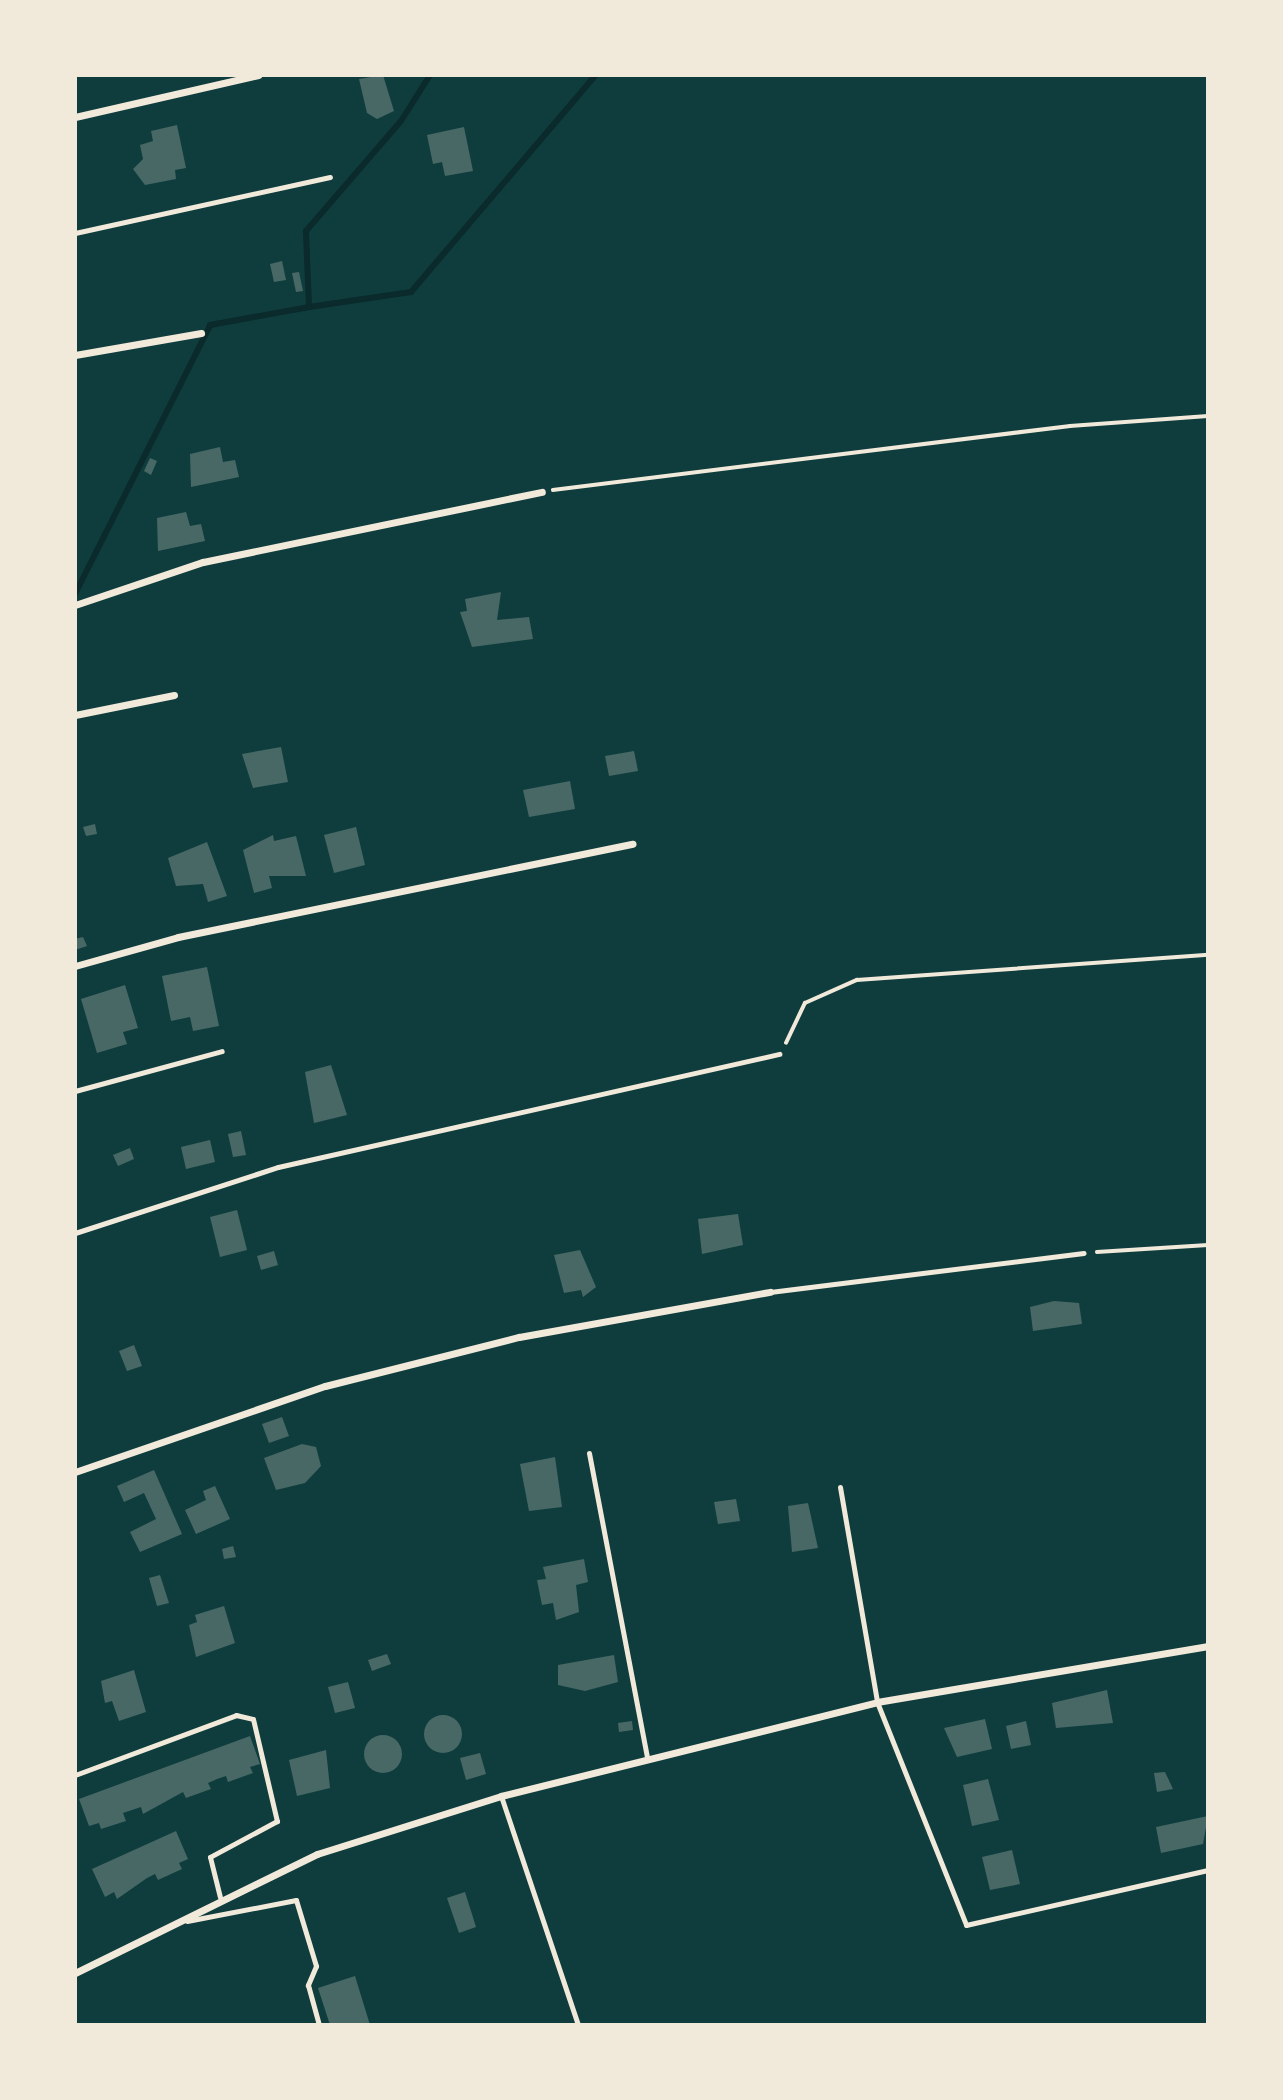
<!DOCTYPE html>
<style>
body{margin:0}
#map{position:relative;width:1283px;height:2100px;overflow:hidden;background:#0f3d3e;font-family:"Roboto Serif",serif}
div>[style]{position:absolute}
.stream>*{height:6px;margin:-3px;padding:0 3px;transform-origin:3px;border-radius:3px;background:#0a2a2b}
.building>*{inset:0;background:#486865}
.round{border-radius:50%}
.path>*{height:3.5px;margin:-1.75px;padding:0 1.75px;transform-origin:1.75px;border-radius:1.75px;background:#f1e9da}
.service>*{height:5px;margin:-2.5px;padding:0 2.5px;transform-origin:2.5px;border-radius:2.5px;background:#f1e9da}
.minor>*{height:7px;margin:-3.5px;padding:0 3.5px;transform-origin:3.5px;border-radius:3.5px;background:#f1e9da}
span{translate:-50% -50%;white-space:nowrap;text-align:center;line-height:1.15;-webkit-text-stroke:5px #f1e9da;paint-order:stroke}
.frame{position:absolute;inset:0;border:77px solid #f1e9da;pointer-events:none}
</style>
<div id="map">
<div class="stream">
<div style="left:309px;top:307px;width:103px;rotate:-8.4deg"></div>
<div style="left:411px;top:292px;width:285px;rotate:-49.6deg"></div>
<div style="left:75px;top:594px;width:301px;rotate:-63.3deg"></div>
<div style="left:210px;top:325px;width:101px;rotate:-10.3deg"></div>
<div style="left:309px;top:307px;width:76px;rotate:-92.3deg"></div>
<div style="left:306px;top:231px;width:145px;rotate:-49.2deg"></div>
<div style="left:401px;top:121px;width:54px;rotate:-57.8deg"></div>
</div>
<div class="building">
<div style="clip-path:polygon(383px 75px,394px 111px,377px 119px,367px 113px,359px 79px)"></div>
<div style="clip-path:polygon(177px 125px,186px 168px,175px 170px,176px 179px,145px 185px,133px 169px,143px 159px,140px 145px,153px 141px,151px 131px)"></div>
<div style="clip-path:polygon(464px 127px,473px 171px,445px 176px,442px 162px,433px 164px,427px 135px)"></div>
<div style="clip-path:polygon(282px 261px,286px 280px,274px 282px,270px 264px)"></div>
<div style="clip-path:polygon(299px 272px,303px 291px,296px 292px,292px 273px)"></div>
<div style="clip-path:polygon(220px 447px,223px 462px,235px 460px,239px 477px,191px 487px,190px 454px)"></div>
<div style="clip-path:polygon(150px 458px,157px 461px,151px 475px,144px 471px)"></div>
<div style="clip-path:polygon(186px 512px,190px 526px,201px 524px,205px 541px,158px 551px,157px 518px)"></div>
<div style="clip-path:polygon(501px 592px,497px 620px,529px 617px,533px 639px,472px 647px,460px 612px,467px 611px,465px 599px)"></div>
<div style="clip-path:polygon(281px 747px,288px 782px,253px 788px,242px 754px)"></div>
<div style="clip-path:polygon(634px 751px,638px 771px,609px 776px,605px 756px)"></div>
<div style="clip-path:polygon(570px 781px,575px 809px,529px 817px,523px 790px)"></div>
<div style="clip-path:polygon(95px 824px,97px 834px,86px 836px,83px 827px)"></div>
<div style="clip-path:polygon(356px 827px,365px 865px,334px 873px,324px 835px)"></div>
<div style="clip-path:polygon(273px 835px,274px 841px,296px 836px,306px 876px,269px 876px,272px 888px,254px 893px,243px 850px)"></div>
<div style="clip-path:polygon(207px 842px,227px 896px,208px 902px,203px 884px,176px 886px,168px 858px)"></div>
<div style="clip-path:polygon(83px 937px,87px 946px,75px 950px,75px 939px)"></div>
<div style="clip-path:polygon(207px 967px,219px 1026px,193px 1031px,190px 1017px,171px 1021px,162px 976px)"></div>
<div style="clip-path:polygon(125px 985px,138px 1028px,123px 1032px,127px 1044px,97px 1053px,81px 999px)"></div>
<div style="clip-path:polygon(331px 1065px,347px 1115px,314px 1123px,305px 1072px)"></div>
<div style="clip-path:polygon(241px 1131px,246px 1155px,233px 1157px,228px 1134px)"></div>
<div style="clip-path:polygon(210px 1140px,215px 1162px,186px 1169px,181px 1147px)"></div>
<div style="clip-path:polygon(130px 1148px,134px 1159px,118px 1166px,113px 1155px)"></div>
<div style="clip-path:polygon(237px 1210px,247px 1250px,220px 1257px,210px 1217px)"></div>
<div style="clip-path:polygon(738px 1214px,743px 1245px,702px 1254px,698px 1219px)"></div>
<div style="clip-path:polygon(580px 1250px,596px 1287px,583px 1297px,581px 1290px,564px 1293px,554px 1255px)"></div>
<div style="clip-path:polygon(274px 1251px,278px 1265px,261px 1270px,257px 1256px)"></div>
<div style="clip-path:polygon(1054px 1301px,1079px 1303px,1082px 1324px,1033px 1331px,1030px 1307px)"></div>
<div style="clip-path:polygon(134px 1345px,142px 1366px,127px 1371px,119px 1351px)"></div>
<div style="clip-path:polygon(282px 1417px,289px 1436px,269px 1443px,262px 1424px)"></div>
<div style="clip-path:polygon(302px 1444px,316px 1447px,321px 1466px,305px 1483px,276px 1490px,264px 1458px)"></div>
<div style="clip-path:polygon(555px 1457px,562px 1507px,529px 1511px,520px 1464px)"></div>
<div style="clip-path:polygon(154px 1470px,182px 1534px,140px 1552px,130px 1532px,156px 1519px,144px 1493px,124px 1502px,117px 1486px)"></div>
<div style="clip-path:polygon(215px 1486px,230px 1519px,196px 1534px,185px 1510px,206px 1500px,203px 1491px)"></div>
<div style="clip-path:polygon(736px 1499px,740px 1521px,718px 1524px,714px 1502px)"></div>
<div style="clip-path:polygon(808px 1503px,818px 1548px,792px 1552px,788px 1506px)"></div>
<div style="clip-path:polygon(233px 1546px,236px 1557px,224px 1559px,222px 1549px)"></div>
<div style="clip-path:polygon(584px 1559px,588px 1582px,576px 1585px,579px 1612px,556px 1620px,553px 1603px,542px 1605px,537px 1580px,546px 1579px,543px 1567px)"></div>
<div style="clip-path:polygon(160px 1575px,169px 1603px,157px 1606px,149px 1578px)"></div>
<div style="clip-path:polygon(224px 1606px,235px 1643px,196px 1657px,189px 1625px,197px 1622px,195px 1615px)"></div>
<div style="clip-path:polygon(387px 1654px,391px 1664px,372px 1671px,368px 1660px)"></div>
<div style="clip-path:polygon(614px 1655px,618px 1682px,585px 1691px,558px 1685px,558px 1665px)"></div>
<div style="clip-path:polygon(134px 1670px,146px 1712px,119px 1721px,112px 1701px,105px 1703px,101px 1681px)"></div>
<div style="clip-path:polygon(348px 1682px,355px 1708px,335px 1713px,328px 1687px)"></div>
<div style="clip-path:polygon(1107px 1690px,1113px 1723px,1056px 1728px,1052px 1703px)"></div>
<div class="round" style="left:424px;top:1715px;width:38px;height:38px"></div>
<div style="clip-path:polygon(985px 1719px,992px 1749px,957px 1757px,944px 1728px)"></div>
<div style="clip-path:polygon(632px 1721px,633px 1730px,619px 1732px,618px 1723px)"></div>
<div style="clip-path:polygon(1026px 1721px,1031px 1745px,1011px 1749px,1006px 1726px)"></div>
<div class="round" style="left:364px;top:1735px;width:38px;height:38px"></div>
<div style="clip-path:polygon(250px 1736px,260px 1764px,250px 1767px,253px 1773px,228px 1782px,226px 1776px,217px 1779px,208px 1783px,211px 1789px,186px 1798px,183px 1792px,143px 1814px,141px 1807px,123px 1813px,126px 1821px,101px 1829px,99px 1823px,89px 1826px,79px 1799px)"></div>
<div style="clip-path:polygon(326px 1750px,330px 1788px,297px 1796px,289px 1760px)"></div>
<div style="clip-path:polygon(480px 1753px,486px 1774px,466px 1780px,460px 1758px)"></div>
<div style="clip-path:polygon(1165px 1772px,1173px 1789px,1157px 1792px,1154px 1773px)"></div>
<div style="clip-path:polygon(988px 1779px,999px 1820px,972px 1826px,963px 1785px)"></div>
<div style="clip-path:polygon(1208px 1816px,1203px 1844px,1161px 1853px,1156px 1827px)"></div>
<div style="clip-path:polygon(176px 1831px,188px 1859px,179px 1863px,182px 1869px,158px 1880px,155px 1874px,147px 1878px,117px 1899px,114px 1892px,105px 1897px,92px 1869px)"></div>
<div style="clip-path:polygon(1012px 1850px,1020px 1884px,990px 1890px,982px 1857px)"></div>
<div style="clip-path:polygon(465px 1892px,476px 1927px,459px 1933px,447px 1898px)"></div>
<div style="clip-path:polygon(355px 1976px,370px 2025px,330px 2025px,318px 1988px)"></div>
</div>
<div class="path">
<div style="left:553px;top:490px;width:521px;rotate:-7.06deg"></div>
<div style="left:1070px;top:426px;width:138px;rotate:-4.1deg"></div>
<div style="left:786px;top:1043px;width:44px;rotate:-64.6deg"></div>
<div style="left:805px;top:1003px;width:57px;rotate:-23.9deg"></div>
<div style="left:857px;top:980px;width:352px;rotate:-4.1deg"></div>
<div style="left:1097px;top:1252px;width:111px;rotate:-3.6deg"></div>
</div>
<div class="service">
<div style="left:75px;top:233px;width:261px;rotate:-12.4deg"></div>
<div style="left:75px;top:1091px;width:152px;rotate:-15.2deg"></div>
<div style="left:75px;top:1233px;width:213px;rotate:-18deg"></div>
<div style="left:278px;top:1167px;width:514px;rotate:-12.71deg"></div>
<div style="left:770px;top:1292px;width:316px;rotate:-7.1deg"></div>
<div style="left:589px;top:1453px;width:309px;rotate:79.2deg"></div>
<div style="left:840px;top:1487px;width:218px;rotate:80.2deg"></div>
<div style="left:877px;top:1702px;width:240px;rotate:68.2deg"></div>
<div style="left:966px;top:1925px;width:248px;rotate:-12.8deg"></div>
<div style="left:75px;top:1775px;width:172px;rotate:-20.4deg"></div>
<div style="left:236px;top:1715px;width:17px;rotate:13deg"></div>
<div style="left:253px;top:1719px;width:105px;rotate:76.8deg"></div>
<div style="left:277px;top:1821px;width:76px;rotate:151.8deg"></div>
<div style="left:210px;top:1857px;width:41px;rotate:76deg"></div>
<div style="left:501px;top:1796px;width:242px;rotate:71.4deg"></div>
<div style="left:187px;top:1921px;width:111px;rotate:-10.9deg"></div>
<div style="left:296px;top:1900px;width:69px;rotate:73.1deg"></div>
<div style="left:316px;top:1966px;width:21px;rotate:113deg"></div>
<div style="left:308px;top:1985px;width:41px;rotate:74.6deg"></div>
</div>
<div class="minor">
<div style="left:75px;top:117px;width:188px;rotate:-12.9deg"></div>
<div style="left:75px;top:355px;width:128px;rotate:-9.9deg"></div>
<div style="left:75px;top:605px;width:135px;rotate:-18.6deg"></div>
<div style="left:203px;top:562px;width:346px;rotate:-11.7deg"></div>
<div style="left:75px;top:715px;width:101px;rotate:-11.4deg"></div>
<div style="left:75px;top:966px;width:107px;rotate:-15.7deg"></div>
<div style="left:178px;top:937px;width:464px;rotate:-11.6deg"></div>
<div style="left:75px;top:1472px;width:264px;rotate:-19deg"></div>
<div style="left:325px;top:1386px;width:200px;rotate:-14.2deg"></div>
<div style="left:519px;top:1337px;width:255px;rotate:-10.2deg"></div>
<div style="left:75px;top:1973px;width:270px;rotate:-26.2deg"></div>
<div style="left:317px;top:1854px;width:193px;rotate:-17.5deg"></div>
<div style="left:501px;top:1796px;width:388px;rotate:-14deg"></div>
<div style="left:877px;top:1702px;width:336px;rotate:-9.6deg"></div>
</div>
<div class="frame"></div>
</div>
